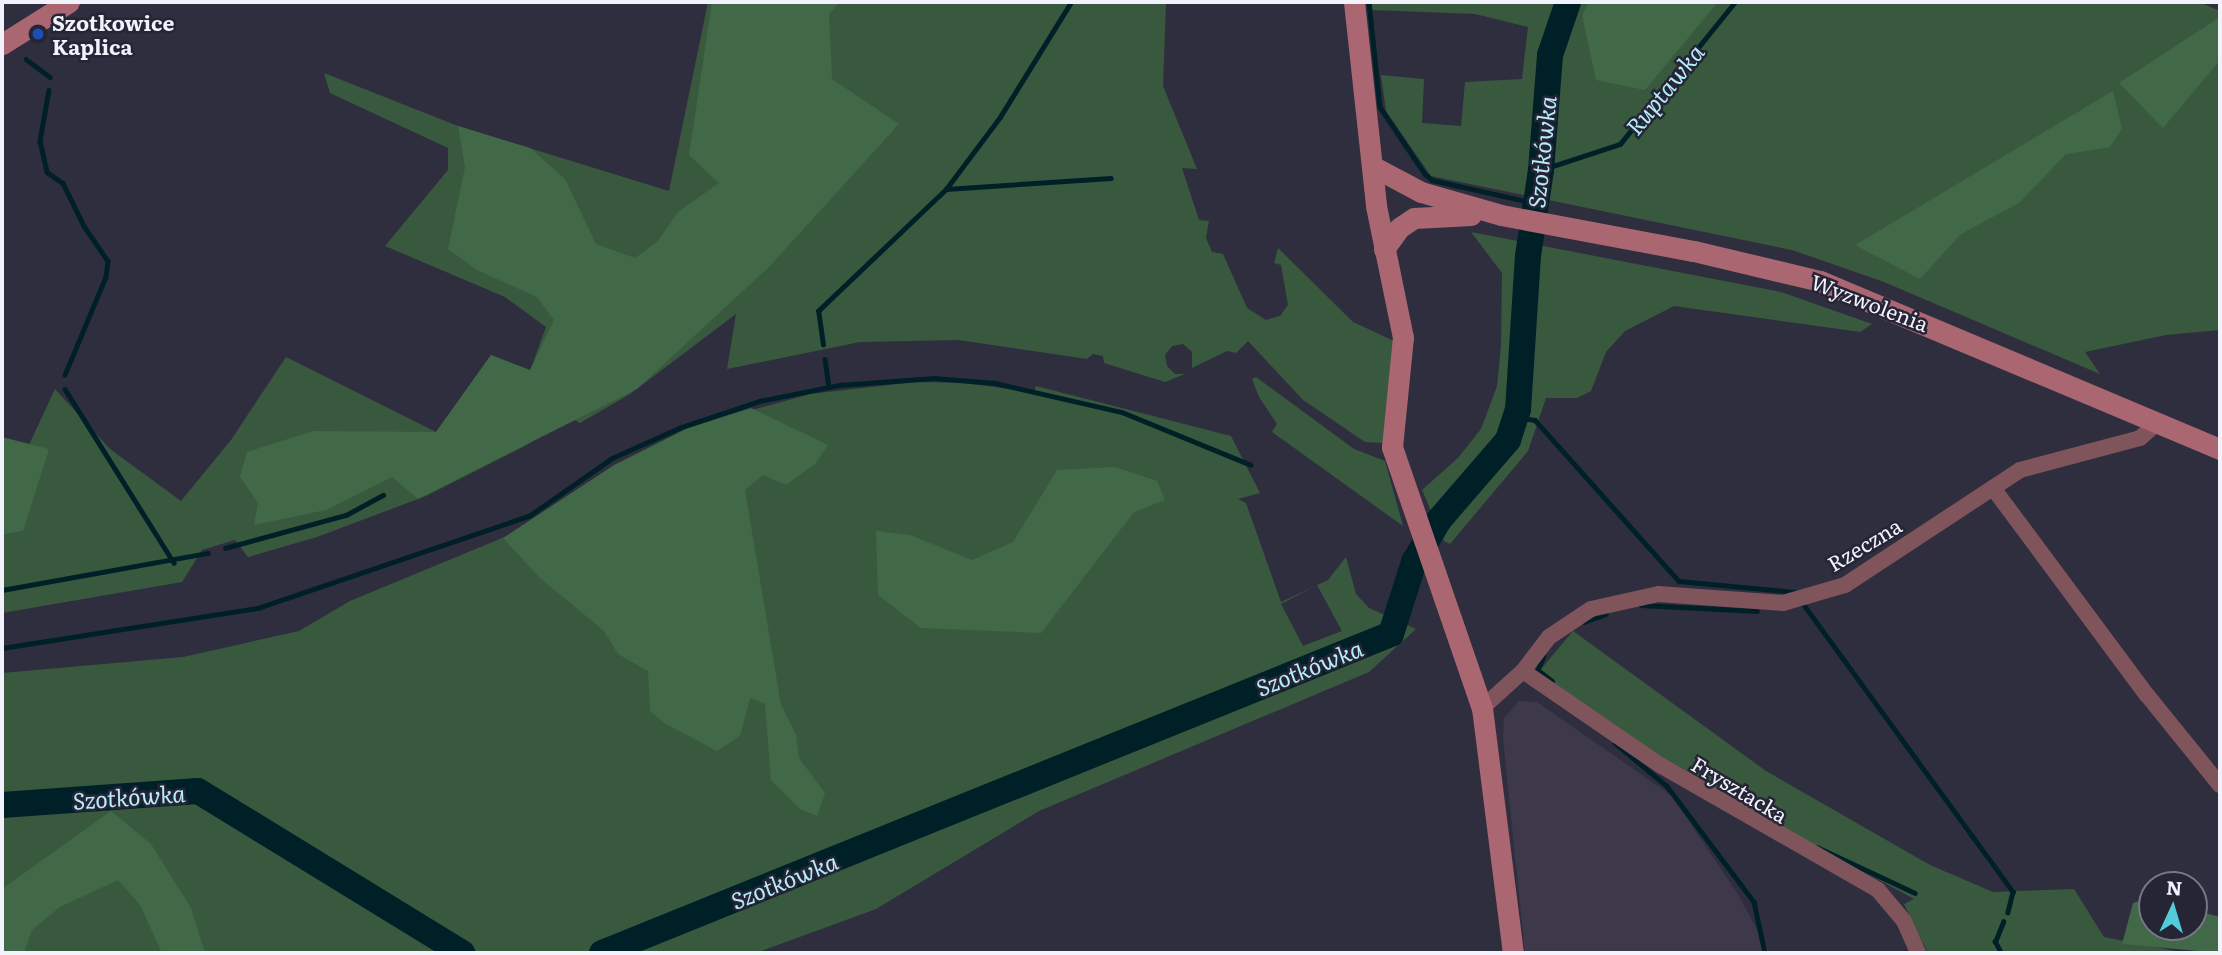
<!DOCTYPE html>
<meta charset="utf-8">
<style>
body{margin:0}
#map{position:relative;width:2222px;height:955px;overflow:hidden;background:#2f2e3f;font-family:Literata,serif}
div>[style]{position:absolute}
.commercial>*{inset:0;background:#3e394a}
.green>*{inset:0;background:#39593e}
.forest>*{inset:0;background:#416847}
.stream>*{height:4.5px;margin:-2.25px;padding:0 2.25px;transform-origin:2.25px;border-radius:2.25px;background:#002028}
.river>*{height:26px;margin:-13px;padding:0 13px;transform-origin:13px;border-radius:13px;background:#002028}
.street>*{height:16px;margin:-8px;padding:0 8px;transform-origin:8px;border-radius:8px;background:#7f545b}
.secondary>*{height:21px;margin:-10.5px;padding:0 10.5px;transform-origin:10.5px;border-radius:10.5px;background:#aa6772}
.dots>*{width:19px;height:19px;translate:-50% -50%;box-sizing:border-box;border:4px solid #252535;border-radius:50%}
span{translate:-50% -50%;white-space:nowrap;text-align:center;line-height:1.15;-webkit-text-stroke:5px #252535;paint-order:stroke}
.poi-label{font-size:21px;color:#f2f2fd;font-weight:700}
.left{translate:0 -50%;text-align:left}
.street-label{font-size:21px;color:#f2f2fd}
.water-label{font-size:23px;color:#b6ecfb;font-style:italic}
.frame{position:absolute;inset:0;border:4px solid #f2f2fd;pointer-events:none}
.north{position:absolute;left:2138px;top:871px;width:70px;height:70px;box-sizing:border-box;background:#252535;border:2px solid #777785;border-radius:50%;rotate:4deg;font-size:19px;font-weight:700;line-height:28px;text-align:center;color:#f2f2fd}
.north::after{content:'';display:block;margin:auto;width:24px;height:32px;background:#53cbda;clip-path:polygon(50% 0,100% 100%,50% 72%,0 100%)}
</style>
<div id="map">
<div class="commercial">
<div style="clip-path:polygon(1519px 701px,1537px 702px,1672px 796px,1737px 893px,1770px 953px,1525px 953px,1503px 739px,1504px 718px)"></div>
</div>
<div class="green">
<div style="clip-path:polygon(708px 2px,1166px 2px,1163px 86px,1197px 169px,1182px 168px,1199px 220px,1209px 221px,1206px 238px,1212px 252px,1223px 254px,1247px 308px,1266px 320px,1280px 316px,1288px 305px,1281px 265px,1274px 263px,1278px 248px,1353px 322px,1394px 341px,1383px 443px,1365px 442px,1303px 400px,1248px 341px,1236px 353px,1227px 351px,1192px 368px,1192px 352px,1183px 344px,1172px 346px,1165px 355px,1167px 366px,1175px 374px,1185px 374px,1165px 382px,1104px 363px,1103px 356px,1093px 354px,1087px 359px,958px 340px,860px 342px,727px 369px,736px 314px,630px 394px,580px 423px,570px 417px,525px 446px,426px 496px,317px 537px,248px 557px,235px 540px,202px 550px,182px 582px,2px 613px,2px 535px,23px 531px,27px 449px,55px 389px,110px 449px,181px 501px,231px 440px,286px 357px,436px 432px,491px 355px,530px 371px,546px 327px,505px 297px,385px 246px,448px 170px,448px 148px,330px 93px,324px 73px,458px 126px,669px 191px)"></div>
<div style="clip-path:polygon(1372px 2px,2199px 2px,2220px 11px,2220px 330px,2166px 335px,2085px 352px,2100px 374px,1884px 282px,1792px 250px,1431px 176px,1386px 111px,1381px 75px,1424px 79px,1422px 123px,1461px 126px,1465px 82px,1522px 79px,1528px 27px,1475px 14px,1372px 10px)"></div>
<div style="clip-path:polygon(1471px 232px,1781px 292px,1872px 324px,1860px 332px,1674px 306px,1625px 331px,1606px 352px,1591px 391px,1577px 398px,1546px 398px,1528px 451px,1450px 544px,1444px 541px,1422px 490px,1458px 458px,1481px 429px,1497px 386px,1501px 347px,1502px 273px)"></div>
<div style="clip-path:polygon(1256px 377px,1354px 449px,1385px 461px,1403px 526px,1272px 432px,1277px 424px,1259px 397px,1252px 379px)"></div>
<div style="clip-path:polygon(evenodd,915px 382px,964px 383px,1034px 392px,1036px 386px,1231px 436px,1260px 493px,1238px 499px,1246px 503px,1281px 602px,1328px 580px,1346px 557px,1356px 594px,1369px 608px,1416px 629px,1369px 672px,1039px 811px,876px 909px,756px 953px,2px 953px,2px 673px,183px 657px,299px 631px,350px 601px,512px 534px,688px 428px,810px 394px,915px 382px,1317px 585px,1342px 631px,1303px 646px,1281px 604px,1317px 585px)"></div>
<div style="clip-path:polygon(1573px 631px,1766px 771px,1930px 865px,1993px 892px,2074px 889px,2104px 937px,2186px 953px,1928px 953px,1904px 904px,1914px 899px,1688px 776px,1537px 674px)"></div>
</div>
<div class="forest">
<div style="clip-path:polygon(712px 2px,840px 2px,829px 14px,832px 79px,899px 124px,769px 267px,637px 389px,418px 499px,392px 477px,326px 510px,254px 525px,258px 503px,240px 477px,247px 452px,313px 431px,436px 432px,491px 355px,530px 370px,554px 320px,537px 297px,477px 270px,448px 249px,465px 167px,458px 126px,530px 148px,565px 179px,596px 244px,635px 258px,657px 242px,678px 212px,719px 183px,689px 155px)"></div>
<div style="clip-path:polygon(1589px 2px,1718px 2px,1645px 90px,1596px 80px,1582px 15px)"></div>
<div style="clip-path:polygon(2220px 17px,2220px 60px,2163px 128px,2119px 83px)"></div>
<div style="clip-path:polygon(2113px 91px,2122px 129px,2110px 147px,2066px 154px,2019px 203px,1961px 234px,1920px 279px,1855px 245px)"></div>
<div style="clip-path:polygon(751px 408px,828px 445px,815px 464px,786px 485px,763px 475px,745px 490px,781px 705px,796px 735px,799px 758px,825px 793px,817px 816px,800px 809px,771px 780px,765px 704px,750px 698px,740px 736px,717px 751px,666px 724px,650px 711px,648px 671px,618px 654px,604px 631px,540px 578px,503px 538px,614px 465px,688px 428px)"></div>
<div style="clip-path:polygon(2px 437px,49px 449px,23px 531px,2px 535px)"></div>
<div style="clip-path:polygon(1115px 467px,1157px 481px,1165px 500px,1134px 512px,1041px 633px,921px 628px,878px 595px,876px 531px,910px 535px,972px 560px,1013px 542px,1057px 470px)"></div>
<div style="clip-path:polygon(111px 811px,151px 844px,191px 908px,205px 953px,162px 953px,140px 905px,118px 880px,60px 907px,32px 930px,24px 953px,2px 953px,2px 889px)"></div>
<div style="clip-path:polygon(2145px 899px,2152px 901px,2152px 927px,2194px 927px,2194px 910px,2220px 917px,2220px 953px,2122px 944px,2133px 903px)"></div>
</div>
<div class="stream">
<div style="left:1369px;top:2px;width:106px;rotate:84deg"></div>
<div style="left:1380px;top:107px;width:81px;rotate:56.1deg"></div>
<div style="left:1425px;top:174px;width:9px;rotate:41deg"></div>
<div style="left:1432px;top:180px;width:106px;rotate:12.6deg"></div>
<div style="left:26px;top:59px;width:30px;rotate:37deg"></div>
<div style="left:49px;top:90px;width:52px;rotate:100deg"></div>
<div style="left:40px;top:141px;width:32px;rotate:77deg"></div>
<div style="left:47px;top:172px;width:19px;rotate:35deg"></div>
<div style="left:63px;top:183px;width:48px;rotate:64deg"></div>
<div style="left:84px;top:226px;width:42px;rotate:55.6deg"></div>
<div style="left:108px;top:261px;width:16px;rotate:97deg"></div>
<div style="left:106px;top:277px;width:106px;rotate:112.7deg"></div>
<div style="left:1541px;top:170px;width:83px;rotate:-18.2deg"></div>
<div style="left:1620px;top:144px;width:183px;rotate:-51deg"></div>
<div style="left:946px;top:189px;width:90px;rotate:-53.1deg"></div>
<div style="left:1000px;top:117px;width:135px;rotate:-58.3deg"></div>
<div style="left:823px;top:345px;width:34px;rotate:-98deg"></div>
<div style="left:818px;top:311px;width:177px;rotate:-43.6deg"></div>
<div style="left:946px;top:189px;width:165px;rotate:-3.8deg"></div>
<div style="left:825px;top:359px;width:28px;rotate:82deg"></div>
<div style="left:65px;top:389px;width:205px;rotate:57.9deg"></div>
<div style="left:1516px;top:417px;width:19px;rotate:9deg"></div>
<div style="left:1535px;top:420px;width:216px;rotate:48.2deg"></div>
<div style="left:1679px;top:581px;width:118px;rotate:5.4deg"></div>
<div style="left:225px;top:548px;width:125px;rotate:-15.3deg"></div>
<div style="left:346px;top:515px;width:42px;rotate:-28.4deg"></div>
<div style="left:2px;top:590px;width:209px;rotate:-10.2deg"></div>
<div style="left:1641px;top:605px;width:116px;rotate:3deg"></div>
<div style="left:1804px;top:605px;width:355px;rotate:53.9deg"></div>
<div style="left:2013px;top:892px;width:21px;rotate:104deg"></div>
<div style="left:1584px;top:622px;width:23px;rotate:-20deg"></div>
<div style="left:2px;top:648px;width:259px;rotate:-8.9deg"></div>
<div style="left:258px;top:608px;width:286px;rotate:-18.8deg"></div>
<div style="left:529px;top:516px;width:101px;rotate:-34.9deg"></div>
<div style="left:612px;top:458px;width:73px;rotate:-24.1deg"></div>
<div style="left:679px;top:428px;width:84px;rotate:-18.6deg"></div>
<div style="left:759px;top:401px;width:83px;rotate:-11.2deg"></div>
<div style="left:840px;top:385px;width:94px;rotate:-4.3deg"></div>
<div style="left:934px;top:378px;width:61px;rotate:4.7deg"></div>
<div style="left:995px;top:383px;width:130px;rotate:12.9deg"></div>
<div style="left:1122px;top:412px;width:139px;rotate:22.3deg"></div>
<div style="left:1544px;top:656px;width:15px;rotate:113deg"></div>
<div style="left:1538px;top:670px;width:18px;rotate:38deg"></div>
<div style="left:1615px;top:743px;width:67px;rotate:39.6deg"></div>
<div style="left:1667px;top:786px;width:145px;rotate:53.1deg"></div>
<div style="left:1754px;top:902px;width:52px;rotate:77.8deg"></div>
<div style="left:1817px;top:847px;width:108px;rotate:25.1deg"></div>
<div style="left:2001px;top:953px;width:13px;rotate:-119deg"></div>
<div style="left:1995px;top:942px;width:22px;rotate:-68deg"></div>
</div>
<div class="river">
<div style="left:2px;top:805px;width:196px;rotate:-4.1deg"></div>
<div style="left:198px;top:791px;width:310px;rotate:31.5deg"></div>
<div style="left:602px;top:953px;width:851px;rotate:-22.01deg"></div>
<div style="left:1391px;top:634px;width:76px;rotate:-72.3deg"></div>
<div style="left:1414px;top:562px;width:49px;rotate:-59.2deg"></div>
<div style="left:1439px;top:520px;width:106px;rotate:-49.2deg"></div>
<div style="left:1508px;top:440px;width:32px;rotate:-72deg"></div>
<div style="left:1518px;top:410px;width:154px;rotate:-86.3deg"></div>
<div style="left:1528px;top:256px;width:87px;rotate:-81.4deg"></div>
<div style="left:1541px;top:170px;width:115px;rotate:-85.5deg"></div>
<div style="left:1550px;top:55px;width:56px;rotate:-71.2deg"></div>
</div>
<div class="street">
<div style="left:1993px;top:488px;width:258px;rotate:53.4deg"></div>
<div style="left:2147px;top:695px;width:116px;rotate:51deg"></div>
<div style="left:1523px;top:671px;width:166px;rotate:34.5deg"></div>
<div style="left:1660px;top:765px;width:251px;rotate:29.8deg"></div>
<div style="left:1878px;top:890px;width:40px;rotate:50deg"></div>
<div style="left:1904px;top:921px;width:35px;rotate:66deg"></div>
<div style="left:1482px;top:708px;width:55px;rotate:-42.1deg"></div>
<div style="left:1523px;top:671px;width:43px;rotate:-52.6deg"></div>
<div style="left:1549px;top:637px;width:50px;rotate:-33.7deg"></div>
<div style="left:1591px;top:609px;width:69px;rotate:-12.6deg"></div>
<div style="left:1658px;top:594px;width:125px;rotate:4.1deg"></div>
<div style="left:1783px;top:603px;width:65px;rotate:-16.2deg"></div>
<div style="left:1845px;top:585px;width:209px;rotate:-33.3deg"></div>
<div style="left:2020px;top:470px;width:124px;rotate:-14.9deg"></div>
<div style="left:2140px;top:438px;width:23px;rotate:-41deg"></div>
</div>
<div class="secondary">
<div style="left:1354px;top:2px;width:205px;rotate:83.8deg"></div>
<div style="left:1376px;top:206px;width:134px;rotate:78.4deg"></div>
<div style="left:1403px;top:337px;width:111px;rotate:95.7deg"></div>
<div style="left:1392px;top:447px;width:276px;rotate:71deg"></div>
<div style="left:1482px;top:708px;width:247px;rotate:82.8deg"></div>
<div style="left:2px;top:44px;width:79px;rotate:-32.1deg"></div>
<div style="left:1372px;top:166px;width:55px;rotate:28deg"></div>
<div style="left:1421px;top:192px;width:83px;rotate:16deg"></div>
<div style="left:1501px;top:215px;width:196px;rotate:10.6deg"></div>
<div style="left:1694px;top:251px;width:130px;rotate:13.4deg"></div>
<div style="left:1820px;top:281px;width:434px;rotate:22.8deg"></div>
<div style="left:1384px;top:249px;width:26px;rotate:-54deg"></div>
<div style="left:1399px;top:228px;width:18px;rotate:-34deg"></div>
<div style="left:1414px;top:218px;width:57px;rotate:-3deg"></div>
</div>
<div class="dots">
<div style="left:38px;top:34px;background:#1a4fb4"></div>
</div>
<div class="poi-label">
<span class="left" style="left:52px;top:34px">Szotkowice<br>Kaplica</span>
</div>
<div class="street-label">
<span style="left:1870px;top:302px;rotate:21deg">Wyzwolenia</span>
<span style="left:1864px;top:544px;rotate:-31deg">Rzeczna</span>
<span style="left:1740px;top:789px;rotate:31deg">Frysztacka</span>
</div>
<div class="water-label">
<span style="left:1664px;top:89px;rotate:-51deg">Ruptawka</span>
<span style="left:1541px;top:152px;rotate:-84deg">Szotkówka</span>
<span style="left:1309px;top:667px;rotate:-22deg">Szotkówka</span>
<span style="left:129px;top:796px;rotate:-4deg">Szotkówka</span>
<span style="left:784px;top:880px;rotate:-22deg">Szotkówka</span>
</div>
<div class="frame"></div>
<div class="north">N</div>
</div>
